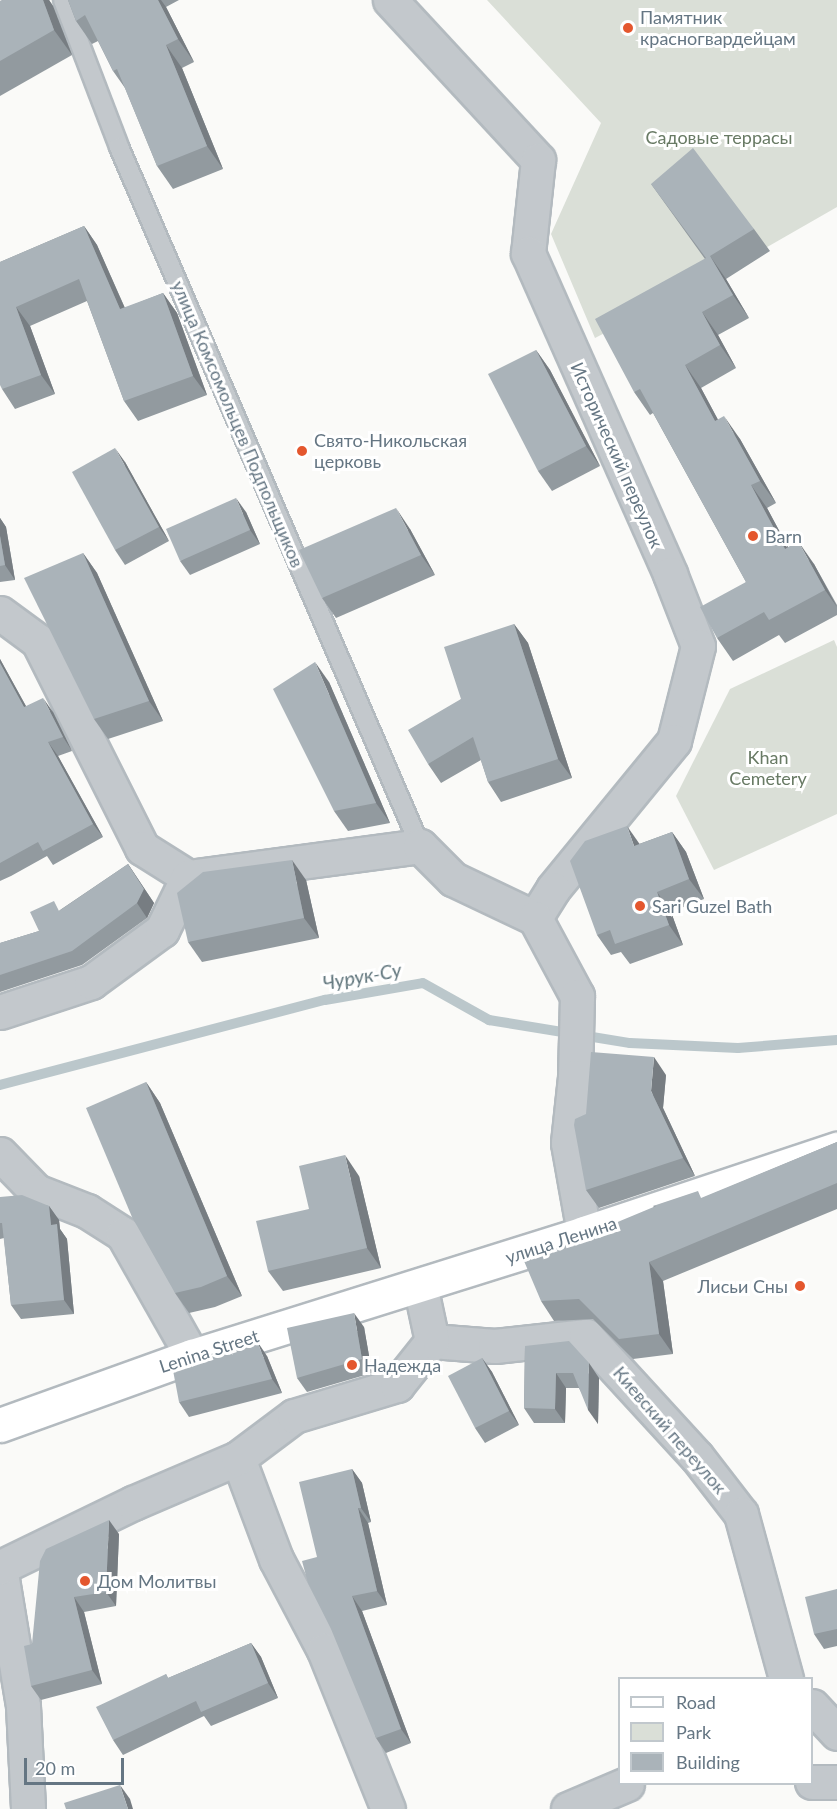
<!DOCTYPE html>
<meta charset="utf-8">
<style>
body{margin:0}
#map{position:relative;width:837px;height:1809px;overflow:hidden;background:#fafaf8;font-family:Lato,sans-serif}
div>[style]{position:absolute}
.green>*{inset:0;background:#dadfd7}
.stream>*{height:10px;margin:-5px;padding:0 5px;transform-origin:5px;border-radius:5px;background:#bbc7cb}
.roads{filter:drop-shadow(2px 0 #b3babf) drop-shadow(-2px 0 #b3babf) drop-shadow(0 2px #b3babf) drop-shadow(0 -2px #b3babf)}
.service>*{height:18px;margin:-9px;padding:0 9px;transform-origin:9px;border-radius:9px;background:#c3c8cc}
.minor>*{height:33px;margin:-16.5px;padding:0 16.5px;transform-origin:16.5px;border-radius:16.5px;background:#c3c8cc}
.secondary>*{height:33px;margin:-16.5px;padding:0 16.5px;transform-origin:16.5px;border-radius:16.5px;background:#fff}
.wall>*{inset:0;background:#929a9f}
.shaded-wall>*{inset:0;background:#777d82}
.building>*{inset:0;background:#aab3b9}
.dots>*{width:16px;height:16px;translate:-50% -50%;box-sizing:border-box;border:3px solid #fff;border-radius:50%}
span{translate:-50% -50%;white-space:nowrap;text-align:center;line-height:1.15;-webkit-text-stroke:6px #fff;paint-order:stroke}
.poi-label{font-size:18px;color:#657683}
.left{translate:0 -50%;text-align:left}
.right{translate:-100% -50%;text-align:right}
.park-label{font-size:18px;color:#687a64}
.street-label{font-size:18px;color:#657683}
.water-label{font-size:20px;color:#60757c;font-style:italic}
.legend{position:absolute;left:618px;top:1677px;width:195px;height:108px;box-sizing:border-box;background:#fff;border:2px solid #c1c8cd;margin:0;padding:8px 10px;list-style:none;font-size:18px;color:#657683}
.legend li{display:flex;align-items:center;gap:12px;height:30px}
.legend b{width:30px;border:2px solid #c1c8cd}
.scale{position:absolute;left:24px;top:1758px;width:100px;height:27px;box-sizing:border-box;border:3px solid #657683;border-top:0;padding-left:8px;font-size:18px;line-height:21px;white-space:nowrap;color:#657683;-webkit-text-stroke:4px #fff;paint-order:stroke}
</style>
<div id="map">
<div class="green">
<div style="clip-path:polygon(487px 0,837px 0,837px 207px,729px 269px,595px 338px,551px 234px,601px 123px)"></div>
<div style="clip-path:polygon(834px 640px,837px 647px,837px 814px,714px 870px,676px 796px,730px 689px)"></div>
</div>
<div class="stream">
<div style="left:0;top:1085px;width:336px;rotate:-14.7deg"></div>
<div style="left:325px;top:1000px;width:99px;rotate:-9.8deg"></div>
<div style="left:423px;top:983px;width:76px;rotate:29.3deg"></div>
<div style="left:489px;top:1020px;width:143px;rotate:9.3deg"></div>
<div style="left:630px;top:1043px;width:108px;rotate:2.7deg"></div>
<div style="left:738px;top:1048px;width:99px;rotate:-4.6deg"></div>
</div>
<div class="roads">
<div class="service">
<div style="left:63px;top:0;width:157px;rotate:69.1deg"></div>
<div style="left:119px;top:147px;width:761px;rotate:66.7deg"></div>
</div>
<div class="minor">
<div style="left:390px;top:0;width:218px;rotate:47.2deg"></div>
<div style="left:538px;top:160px;width:94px;rotate:96.1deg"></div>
<div style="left:528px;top:253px;width:351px;rotate:66.1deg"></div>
<div style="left:670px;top:574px;width:77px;rotate:68.7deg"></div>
<div style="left:698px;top:646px;width:98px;rotate:104.2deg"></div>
<div style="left:674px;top:741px;width:191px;rotate:129.3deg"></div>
<div style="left:553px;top:889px;width:34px;rotate:122deg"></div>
<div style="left:0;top:613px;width:47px;rotate:36.4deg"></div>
<div style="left:38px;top:641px;width:232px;rotate:63.3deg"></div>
<div style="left:142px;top:848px;width:54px;rotate:32.2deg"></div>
<div style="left:188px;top:877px;width:234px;rotate:-7.6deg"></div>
<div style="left:420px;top:846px;width:47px;rotate:45deg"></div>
<div style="left:453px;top:879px;width:91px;rotate:25.4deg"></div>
<div style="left:535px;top:918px;width:89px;rotate:61.7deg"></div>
<div style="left:577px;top:996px;width:81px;rotate:91.4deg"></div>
<div style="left:575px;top:1077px;width:66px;rotate:96.1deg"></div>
<div style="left:568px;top:1143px;width:91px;rotate:79.9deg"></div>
<div style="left:0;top:1012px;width:96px;rotate:-18.2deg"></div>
<div style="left:91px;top:982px;width:88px;rotate:-36.2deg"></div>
<div style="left:162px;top:930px;width:59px;rotate:-63.9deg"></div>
<div style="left:0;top:1154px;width:52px;rotate:45.8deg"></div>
<div style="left:36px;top:1191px;width:55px;rotate:21.4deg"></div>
<div style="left:87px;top:1211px;width:43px;rotate:32.6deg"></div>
<div style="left:123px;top:1234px;width:140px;rotate:60.5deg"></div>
<div style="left:432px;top:1341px;width:63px;rotate:4.5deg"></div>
<div style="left:495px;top:1346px;width:92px;rotate:-6.3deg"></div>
<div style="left:586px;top:1336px;width:164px;rotate:47.5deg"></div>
<div style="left:697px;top:1457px;width:72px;rotate:52.3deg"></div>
<div style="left:741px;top:1514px;width:170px;rotate:74.7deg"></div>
<div style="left:238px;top:1458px;width:108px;rotate:69.4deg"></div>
<div style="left:276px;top:1559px;width:103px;rotate:62.2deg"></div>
<div style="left:324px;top:1650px;width:171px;rotate:68.1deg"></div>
<div style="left:0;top:1567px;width:141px;rotate:80.6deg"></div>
<div style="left:23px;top:1706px;width:103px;rotate:87.2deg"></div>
<div style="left:1px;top:1567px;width:147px;rotate:-25.9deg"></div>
<div style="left:133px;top:1503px;width:114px;rotate:-23.2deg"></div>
<div style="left:238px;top:1458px;width:70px;rotate:-36.9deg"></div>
<div style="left:294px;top:1416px;width:108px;rotate:-16.8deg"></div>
<div style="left:397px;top:1385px;width:56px;rotate:-51.5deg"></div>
<div style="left:432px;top:1341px;width:57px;rotate:-102.1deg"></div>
<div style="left:812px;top:1706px;width:37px;rotate:47deg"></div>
<div style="left:812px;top:1782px;width:25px"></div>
<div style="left:568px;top:1809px;width:64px;rotate:-23deg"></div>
</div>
<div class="secondary">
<div style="left:0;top:1425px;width:204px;rotate:-19.8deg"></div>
<div style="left:192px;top:1356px;width:411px;rotate:-17.4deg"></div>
<div style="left:584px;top:1233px;width:267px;rotate:-18.4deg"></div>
</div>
</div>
<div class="wall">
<div style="clip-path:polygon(3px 0,49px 0,53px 6px,72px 55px,0 96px,0 1px)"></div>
<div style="clip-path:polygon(68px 0,179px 0,166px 7px,194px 62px,182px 68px,223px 169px,173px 189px,157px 166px,125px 88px,113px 71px,98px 41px,92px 44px,76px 21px)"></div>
<div style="clip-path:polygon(651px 184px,754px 229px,770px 251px,726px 279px,749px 318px,718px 335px,736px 368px,701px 388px,718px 420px,740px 439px,776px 503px,767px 508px,788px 547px,814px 564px,837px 605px,837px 615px,785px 643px,779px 635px,733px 661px,717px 638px,746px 582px,653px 413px,650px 415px,634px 392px,705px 259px)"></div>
<div style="clip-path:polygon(84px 226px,97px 245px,125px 308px,163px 293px,177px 313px,207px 395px,138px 421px,124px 401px,87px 301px,30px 326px,55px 394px,15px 409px,2px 389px,0 262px)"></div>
<div style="clip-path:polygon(536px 350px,550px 370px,600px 466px,552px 491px,538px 471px)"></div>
<div style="clip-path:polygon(125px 462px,169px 541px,125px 565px,115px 550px)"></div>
<div style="clip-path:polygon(246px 512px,260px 544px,190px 575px,180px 561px)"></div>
<div style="clip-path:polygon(0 518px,6px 527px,15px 580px,0 582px)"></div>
<div style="clip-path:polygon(410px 529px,435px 575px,336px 618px,322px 598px)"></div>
<div style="clip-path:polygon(83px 553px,97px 573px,163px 721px,108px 739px,94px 719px)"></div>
<div style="clip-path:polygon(514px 624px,528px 643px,572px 778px,501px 802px,488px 782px,481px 760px,441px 783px,428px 764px,461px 699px)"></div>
<div style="clip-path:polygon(0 659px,26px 706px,53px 712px,72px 751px,58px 756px,103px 837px,53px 865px,47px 856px,11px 876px,0 881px)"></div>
<div style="clip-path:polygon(329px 682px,390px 823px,348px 831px,334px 811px)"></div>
<div style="clip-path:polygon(672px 832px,686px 852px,704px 899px,671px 912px,683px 945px,630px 964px,621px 952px,611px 955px,597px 935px,639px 844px)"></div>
<div style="clip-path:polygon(128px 864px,154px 903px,147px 918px,82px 965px,0 992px,0 943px,39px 931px,60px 910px)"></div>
<div style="clip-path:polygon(306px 880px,319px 938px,202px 962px,188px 942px)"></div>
<div style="clip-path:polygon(666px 1075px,663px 1108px,695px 1176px,599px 1208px,586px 1190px)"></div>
<div style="clip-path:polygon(146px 1082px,160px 1103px,242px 1296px,215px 1307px,189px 1313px,175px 1293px)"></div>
<div style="clip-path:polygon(837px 1142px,837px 1209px,663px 1281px,673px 1354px,633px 1359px,593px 1319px,554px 1321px,541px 1301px,654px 1207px,653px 1206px,703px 1198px)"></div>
<div style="clip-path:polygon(359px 1176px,381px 1268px,283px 1291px,268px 1271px,309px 1209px)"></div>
<div style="clip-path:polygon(0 1197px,49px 1206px,59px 1220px,60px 1229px,67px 1239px,74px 1314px,21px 1319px,11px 1305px,4px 1238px,0 1239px)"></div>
<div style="clip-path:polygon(364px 1327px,372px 1373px,307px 1392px,297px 1378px)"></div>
<div style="clip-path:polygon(525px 1346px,599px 1378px,598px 1424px,579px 1388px,566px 1388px,565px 1423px,534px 1423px,524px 1408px)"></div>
<div style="clip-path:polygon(267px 1356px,282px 1393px,189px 1417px,179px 1402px)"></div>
<div style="clip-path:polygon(482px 1358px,492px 1372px,519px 1425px,485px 1443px,475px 1428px)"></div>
<div style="clip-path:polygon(352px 1469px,362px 1483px,371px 1522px,368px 1523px,387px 1605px,362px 1611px,411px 1743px,386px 1753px,376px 1738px,317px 1557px)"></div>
<div style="clip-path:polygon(119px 1534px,116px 1606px,84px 1612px,102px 1684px,41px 1700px,31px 1686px,32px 1644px)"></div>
<div style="clip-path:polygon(837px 1589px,837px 1646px,824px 1649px,814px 1634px)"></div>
<div style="clip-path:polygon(251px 1643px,261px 1657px,278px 1698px,211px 1726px,204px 1716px,123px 1755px,113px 1740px,166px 1674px,168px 1678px)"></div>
</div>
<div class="shaded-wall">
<div style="clip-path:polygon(43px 0,49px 0,53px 6px,72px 55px,54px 30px)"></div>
<div style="clip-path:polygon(158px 0,161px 0,166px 7px,194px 62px,178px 39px)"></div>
<div style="clip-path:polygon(166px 45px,182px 68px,223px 169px,207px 146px)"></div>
<div style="clip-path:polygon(84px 226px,97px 245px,134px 329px,120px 309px)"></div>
<div style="clip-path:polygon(710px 256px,726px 279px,749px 318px,733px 295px)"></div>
<div style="clip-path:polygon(163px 293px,177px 313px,207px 395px,193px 376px)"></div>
<div style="clip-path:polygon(16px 307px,30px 326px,55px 394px,41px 375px)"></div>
<div style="clip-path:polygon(702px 312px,718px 335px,736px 368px,720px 345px)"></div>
<div style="clip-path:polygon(536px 350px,550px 370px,600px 466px,586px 446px)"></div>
<div style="clip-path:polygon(685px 365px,701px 388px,731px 444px,715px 421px)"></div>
<div style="clip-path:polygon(724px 416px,740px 439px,776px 503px,760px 481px)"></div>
<div style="clip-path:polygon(115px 448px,125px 462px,169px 541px,159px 527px)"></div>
<div style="clip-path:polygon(751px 485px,767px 508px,801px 572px,785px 549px)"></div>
<div style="clip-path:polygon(236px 498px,246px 512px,260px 544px,250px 530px)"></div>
<div style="clip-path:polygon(396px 508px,410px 529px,435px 575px,421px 555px)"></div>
<div style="clip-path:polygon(0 518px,6px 527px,15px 580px,5px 565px,0 536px)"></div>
<div style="clip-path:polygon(798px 541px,814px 564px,837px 607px,825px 590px)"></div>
<div style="clip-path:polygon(83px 553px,97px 573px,163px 721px,149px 701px)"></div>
<div style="clip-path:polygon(514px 624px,528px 643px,572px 778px,558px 759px)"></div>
<div style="clip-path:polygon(0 659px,34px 721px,24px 707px,0 663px)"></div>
<div style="clip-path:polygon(315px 662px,329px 682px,390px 823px,376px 803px)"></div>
<div style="clip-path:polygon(43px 698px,53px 712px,72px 751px,63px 737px)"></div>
<div style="clip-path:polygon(48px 742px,58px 756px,103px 837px,93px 824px)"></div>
<div style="clip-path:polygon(627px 826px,641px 846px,634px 846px)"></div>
<div style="clip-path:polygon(672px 832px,686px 852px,704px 899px,689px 879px)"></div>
<div style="clip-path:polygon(292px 860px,306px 880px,319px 938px,304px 918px)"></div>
<div style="clip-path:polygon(128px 864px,154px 903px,147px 918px,137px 903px)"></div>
<div style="clip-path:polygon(657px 892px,671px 912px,683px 945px,669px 925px)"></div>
<div style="clip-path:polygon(654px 1057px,666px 1075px,663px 1108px,695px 1176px,683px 1158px,651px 1091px)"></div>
<div style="clip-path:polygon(146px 1082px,160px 1103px,242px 1296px,227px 1276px)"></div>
<div style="clip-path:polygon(345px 1155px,359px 1176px,381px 1268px,367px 1248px)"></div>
<div style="clip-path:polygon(49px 1206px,59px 1220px,60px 1229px,67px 1239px,74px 1314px,64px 1300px,51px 1225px)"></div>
<div style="clip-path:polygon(649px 1262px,663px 1281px,673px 1354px,659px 1334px)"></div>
<div style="clip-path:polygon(354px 1313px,364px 1327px,372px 1373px,362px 1359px)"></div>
<div style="clip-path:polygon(257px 1341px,267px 1356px,282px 1393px,272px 1379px)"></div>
<div style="clip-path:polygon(482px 1358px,492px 1372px,519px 1425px,509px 1411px)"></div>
<div style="clip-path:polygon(589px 1363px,599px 1378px,598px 1424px,588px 1410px)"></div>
<div style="clip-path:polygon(556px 1373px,566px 1388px,565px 1423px,555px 1409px)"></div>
<div style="clip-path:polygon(352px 1469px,362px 1483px,371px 1522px,361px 1508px)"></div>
<div style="clip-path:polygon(358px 1508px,368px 1523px,387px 1605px,377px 1591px)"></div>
<div style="clip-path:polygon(109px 1520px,119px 1534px,116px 1606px,106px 1592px)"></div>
<div style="clip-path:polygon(352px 1596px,362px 1611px,411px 1743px,401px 1729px)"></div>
<div style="clip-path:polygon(74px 1597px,84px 1612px,102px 1684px,92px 1670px)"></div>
<div style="clip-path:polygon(251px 1643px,261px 1657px,278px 1698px,268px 1683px)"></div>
<div style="clip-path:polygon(120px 1785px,130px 1799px,133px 1809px,128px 1809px)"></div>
</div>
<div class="building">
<div style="clip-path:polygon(3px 0,43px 0,54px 30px,0 61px,0 1px)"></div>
<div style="clip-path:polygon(68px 0,158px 0,178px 39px,166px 45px,207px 146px,157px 166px,117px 69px,113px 71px,85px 15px,76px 21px)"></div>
<div style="clip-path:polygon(693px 148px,754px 229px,710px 256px,733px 295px,702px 312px,720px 345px,685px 365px,715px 421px,724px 416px,760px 481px,751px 485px,785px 549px,798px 541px,825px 590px,769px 620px,764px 612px,717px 638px,700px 607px,746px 582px,640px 389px,634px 392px,595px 319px,706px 258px,651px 184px)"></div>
<div style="clip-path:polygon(84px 226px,120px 309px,163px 293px,193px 376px,124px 401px,79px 279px,16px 307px,41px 375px,2px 389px,0 385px,0 262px)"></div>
<div style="clip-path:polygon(536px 350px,586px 446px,538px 471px,488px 374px)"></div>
<div style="clip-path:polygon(115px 448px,159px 527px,115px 550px,72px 472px)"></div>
<div style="clip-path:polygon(236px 498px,250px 530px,180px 561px,166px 529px)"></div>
<div style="clip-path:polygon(396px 508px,421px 555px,322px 598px,299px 550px)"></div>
<div style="clip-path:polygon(0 536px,5px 565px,0 566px)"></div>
<div style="clip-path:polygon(83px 553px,149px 701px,94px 719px,24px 578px)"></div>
<div style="clip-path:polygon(514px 624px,558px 759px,488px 782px,473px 737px,428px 764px,408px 730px,461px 699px,444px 647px)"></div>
<div style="clip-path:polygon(315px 662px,376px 803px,334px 811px,273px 689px)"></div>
<div style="clip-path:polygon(0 663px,24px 707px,43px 698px,63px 737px,48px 742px,93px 824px,43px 851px,38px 842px,0 863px)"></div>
<div style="clip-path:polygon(627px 826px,634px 846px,672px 832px,689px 879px,657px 892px,669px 925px,615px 944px,610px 930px,597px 935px,570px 861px,585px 841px)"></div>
<div style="clip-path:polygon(292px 860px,304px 918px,188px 942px,177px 893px,203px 872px)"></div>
<div style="clip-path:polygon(128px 864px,144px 889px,137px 903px,72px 951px,0 975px,0 943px,39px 931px,30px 912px,54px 901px,59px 911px)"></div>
<div style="clip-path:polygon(591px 1052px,654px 1057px,651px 1091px,683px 1158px,586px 1190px,574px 1125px,575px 1119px,586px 1114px)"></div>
<div style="clip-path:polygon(146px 1082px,227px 1276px,201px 1287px,175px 1293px,132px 1217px,86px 1108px)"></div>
<div style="clip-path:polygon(837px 1142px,837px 1183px,649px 1262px,659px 1334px,619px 1339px,579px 1299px,541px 1301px,524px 1261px,656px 1206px,653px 1206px,698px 1191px,701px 1198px)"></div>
<div style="clip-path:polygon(345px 1155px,367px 1248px,268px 1271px,256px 1221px,309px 1209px,299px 1166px)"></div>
<div style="clip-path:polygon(22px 1195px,49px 1206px,51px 1225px,57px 1224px,64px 1300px,11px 1305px,2px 1223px,0 1223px,0 1197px)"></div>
<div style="clip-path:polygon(354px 1313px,362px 1359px,297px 1378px,287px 1328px)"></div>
<div style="clip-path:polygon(257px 1341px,272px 1379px,179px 1402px,172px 1365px)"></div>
<div style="clip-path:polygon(569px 1341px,589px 1363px,588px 1410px,573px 1373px,556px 1373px,555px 1409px,524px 1408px,525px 1346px)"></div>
<div style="clip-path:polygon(482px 1358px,509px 1411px,475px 1428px,448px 1376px)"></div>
<div style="clip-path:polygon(352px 1469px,361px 1508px,358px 1508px,377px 1591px,352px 1596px,401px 1729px,376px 1738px,331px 1629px,308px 1583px,302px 1561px,317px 1557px,299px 1482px)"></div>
<div style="clip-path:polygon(109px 1520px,106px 1592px,74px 1597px,92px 1670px,31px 1686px,24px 1646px,32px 1644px,40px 1561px,46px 1549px)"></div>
<div style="clip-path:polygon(837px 1589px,837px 1629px,814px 1634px,805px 1597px)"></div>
<div style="clip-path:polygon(251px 1643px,268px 1683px,201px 1712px,196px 1701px,113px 1740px,96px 1707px,166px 1674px,168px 1678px)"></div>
<div style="clip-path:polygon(120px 1785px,128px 1809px,66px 1809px,64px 1803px)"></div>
</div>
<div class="dots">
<div style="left:628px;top:28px;background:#e4572e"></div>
<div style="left:302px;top:451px;background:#e4572e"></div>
<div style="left:753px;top:536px;background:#e4572e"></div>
<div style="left:640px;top:906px;background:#e4572e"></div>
<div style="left:800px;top:1286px;background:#e4572e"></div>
<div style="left:352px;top:1365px;background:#e4572e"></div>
<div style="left:85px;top:1581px;background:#e4572e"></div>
</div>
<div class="poi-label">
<span class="left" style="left:640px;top:28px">Памятник<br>красногвардейцам</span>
<span class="left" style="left:314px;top:451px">Свято-Никольская<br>церковь</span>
<span class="left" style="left:765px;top:536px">Barn</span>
<span class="left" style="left:652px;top:906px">Sari Guzel Bath</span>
<span class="right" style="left:788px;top:1286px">Лисьи Сны</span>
<span class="left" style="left:364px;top:1365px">Надежда</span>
<span class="left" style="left:97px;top:1581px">Дом Молитвы</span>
</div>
<div class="park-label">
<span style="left:719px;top:137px">Садовые террасы</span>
<span style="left:768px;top:768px">Khan<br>Cemetery</span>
</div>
<div class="street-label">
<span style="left:238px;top:424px;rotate:67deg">улица Комсомольцев Подпольщиков</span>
<span style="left:617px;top:455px;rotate:66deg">Исторический переулок</span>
<span style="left:561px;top:1240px;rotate:-18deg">улица Ленина</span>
<span style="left:209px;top:1351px;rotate:-18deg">Lenina Street</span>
<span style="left:670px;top:1430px;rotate:49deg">Киевский переулок</span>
</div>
<div class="water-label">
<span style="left:362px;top:976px;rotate:-10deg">Чурук-Су</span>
</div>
<ul class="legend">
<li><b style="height:8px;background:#fff"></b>Road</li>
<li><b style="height:16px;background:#dadfd7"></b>Park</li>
<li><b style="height:16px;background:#aab3b9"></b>Building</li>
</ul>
<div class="scale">20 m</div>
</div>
